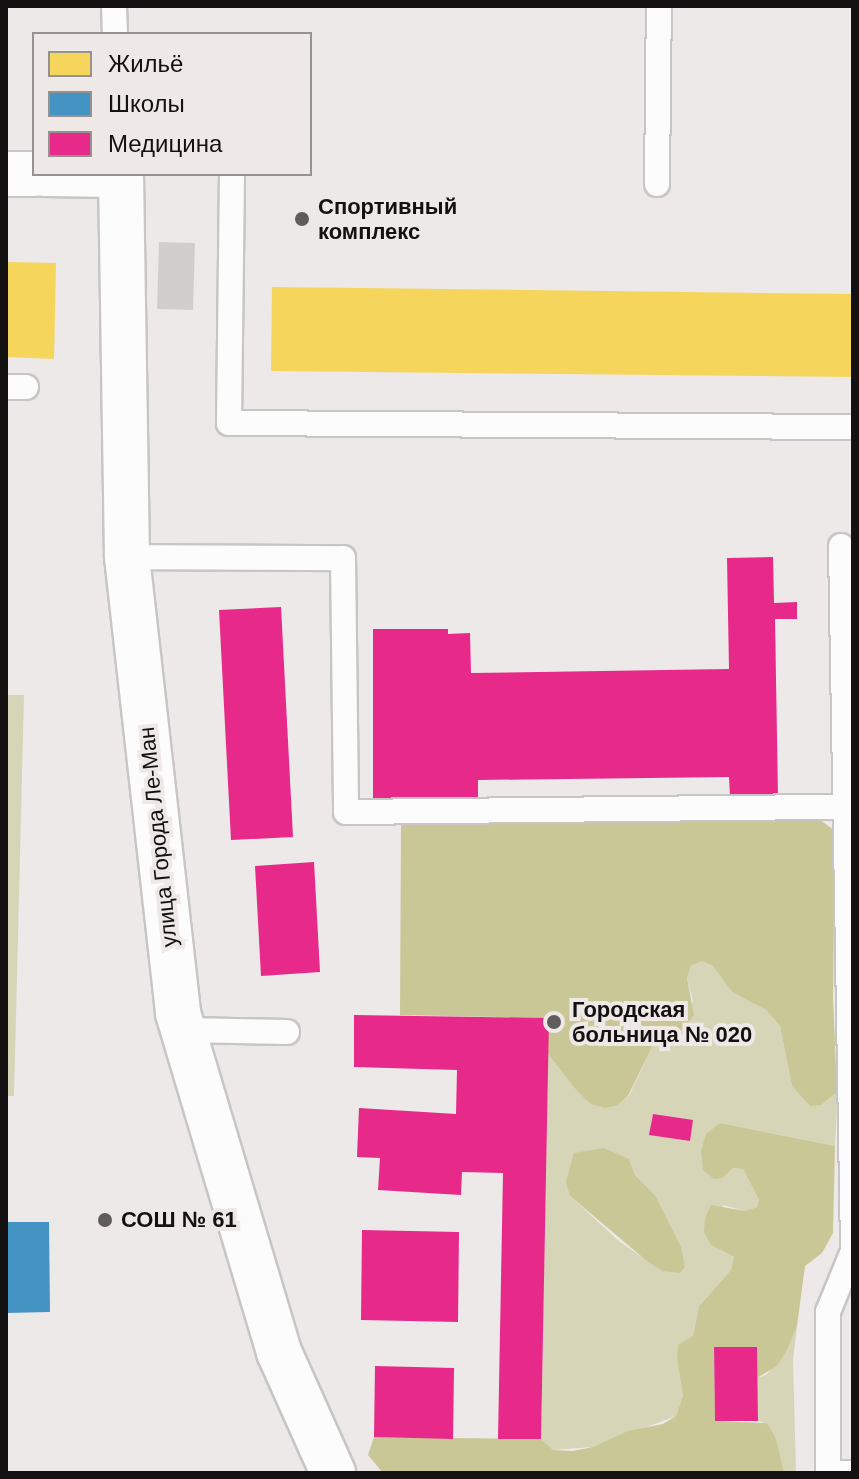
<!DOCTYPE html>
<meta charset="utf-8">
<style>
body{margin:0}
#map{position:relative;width:859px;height:1479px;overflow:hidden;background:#ece9e8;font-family:Helvetica,sans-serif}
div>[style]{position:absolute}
.green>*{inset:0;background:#d7d5b7}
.forest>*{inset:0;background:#cac797}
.homes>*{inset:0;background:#f6d55c}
.schools>*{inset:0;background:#4393c3}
.health>*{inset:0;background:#e7298a}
.building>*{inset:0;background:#d1cfcd}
.roads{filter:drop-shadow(2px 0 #c7c5c5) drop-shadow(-2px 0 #c7c5c5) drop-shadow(0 2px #c7c5c5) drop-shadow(0 -2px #c7c5c5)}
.lane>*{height:24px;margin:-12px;padding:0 12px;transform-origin:12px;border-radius:12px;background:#fcfcfc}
.street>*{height:44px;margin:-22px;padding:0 22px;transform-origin:22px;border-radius:22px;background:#fcfcfc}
.secondary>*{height:44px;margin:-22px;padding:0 22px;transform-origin:22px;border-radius:22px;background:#fcfcfc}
.dots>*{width:22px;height:22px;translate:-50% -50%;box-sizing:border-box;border:4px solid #eee8e6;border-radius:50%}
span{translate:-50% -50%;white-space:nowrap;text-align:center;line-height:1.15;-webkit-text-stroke:8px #eee8e6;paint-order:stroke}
.poi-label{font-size:22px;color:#131111;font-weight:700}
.left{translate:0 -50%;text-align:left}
.street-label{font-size:22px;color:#131111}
.frame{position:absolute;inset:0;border:8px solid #131111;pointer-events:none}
.legend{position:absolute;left:32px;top:32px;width:280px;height:144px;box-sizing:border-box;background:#eee8e6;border:2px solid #969291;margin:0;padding:10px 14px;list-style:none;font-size:24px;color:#131111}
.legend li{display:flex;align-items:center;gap:16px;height:40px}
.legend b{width:40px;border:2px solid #969291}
</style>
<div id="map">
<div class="green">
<div style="clip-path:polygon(6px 695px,24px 695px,14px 1096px,6px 1096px)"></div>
<div style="clip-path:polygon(evenodd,702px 961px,713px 966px,732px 992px,766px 1010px,780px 1026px,792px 1086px,838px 1087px,835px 1146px,720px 1123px,723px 1178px,733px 1168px,743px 1169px,759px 1200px,757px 1207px,745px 1211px,723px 1205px,711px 1245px,734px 1257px,731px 1270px,699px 1306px,693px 1336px,677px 1359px,683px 1396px,676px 1416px,593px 1447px,553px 1450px,541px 1439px,548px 1054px,591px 1104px,618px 1105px,629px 1096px,652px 1047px,684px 1028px,693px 1001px,687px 978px,691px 966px,702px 961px,653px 1114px,690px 1141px,650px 1135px,653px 1114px,702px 961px,629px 1159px,635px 1175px,655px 1195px,665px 1218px,662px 1271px,620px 1242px,570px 1196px,629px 1159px)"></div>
<div style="clip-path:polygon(797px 1326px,793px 1360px,796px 1473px,784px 1473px,767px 1423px,758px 1421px,757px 1378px,766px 1375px,788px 1348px)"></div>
</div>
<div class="forest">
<div style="clip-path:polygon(820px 820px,834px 830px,835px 838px,833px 996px,837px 1092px,821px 1105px,810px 1106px,792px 1086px,780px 1026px,766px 1010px,732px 992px,713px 966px,702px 961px,691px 966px,687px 978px,694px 1015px,684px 1028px,652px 1047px,628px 1096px,618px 1105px,605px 1108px,591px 1104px,578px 1092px,548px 1054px,548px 1018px,400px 1015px,401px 823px)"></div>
<div style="clip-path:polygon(720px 1123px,835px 1146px,833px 1233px,822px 1253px,805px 1266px,797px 1326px,788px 1348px,777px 1366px,757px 1378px,714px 1348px,715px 1421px,767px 1423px,776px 1439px,784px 1473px,383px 1473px,368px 1455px,374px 1437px,541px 1439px,553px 1450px,573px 1451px,593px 1447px,628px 1431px,663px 1424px,676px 1416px,683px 1396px,677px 1359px,678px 1345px,693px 1336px,699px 1306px,731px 1270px,734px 1257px,711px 1245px,704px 1232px,705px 1218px,711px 1205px,745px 1211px,757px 1207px,759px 1200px,743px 1169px,733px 1168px,723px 1178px,714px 1179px,703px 1170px,701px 1151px,706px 1134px)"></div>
<div style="clip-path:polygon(604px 1148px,629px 1159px,635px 1175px,655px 1195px,681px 1247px,685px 1267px,680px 1273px,662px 1271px,648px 1262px,570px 1196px,566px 1182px,574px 1153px)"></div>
</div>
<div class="homes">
<div style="clip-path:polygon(6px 262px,56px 263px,54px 359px,6px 357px)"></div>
<div style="clip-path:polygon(272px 287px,853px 294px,853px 377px,271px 371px)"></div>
</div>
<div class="schools">
<div style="clip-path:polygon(6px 1222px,49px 1222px,50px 1312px,6px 1313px)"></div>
</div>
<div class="health">
<div style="clip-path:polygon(773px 557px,774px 603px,797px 602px,797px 619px,775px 619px,778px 796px,730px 797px,729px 777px,478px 780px,478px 803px,373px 802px,373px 629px,448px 629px,448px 634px,470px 633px,471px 673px,729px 669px,727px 558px)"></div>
<div style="clip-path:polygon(281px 607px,293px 837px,231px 840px,219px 610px)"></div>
<div style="clip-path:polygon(314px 862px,320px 972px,261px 976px,255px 866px)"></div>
<div style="clip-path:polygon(354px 1015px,549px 1018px,541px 1439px,498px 1439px,503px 1173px,462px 1172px,461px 1195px,378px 1190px,380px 1158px,357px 1157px,359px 1108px,456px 1114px,457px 1070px,354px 1067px)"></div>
<div style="clip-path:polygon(653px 1114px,693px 1120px,690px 1141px,649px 1135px)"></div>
<div style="clip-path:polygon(362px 1230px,459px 1232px,458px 1322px,361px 1320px)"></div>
<div style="clip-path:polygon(714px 1347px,757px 1347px,758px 1421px,715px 1421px)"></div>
<div style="clip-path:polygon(375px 1366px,454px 1368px,453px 1439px,374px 1437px)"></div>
</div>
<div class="building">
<div style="clip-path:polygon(159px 242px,195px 243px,193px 310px,157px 309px)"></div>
</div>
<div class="roads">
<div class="lane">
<div style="left:114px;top:6px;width:28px;rotate:88deg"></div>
<div style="left:232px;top:175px;width:248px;rotate:90.7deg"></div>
<div style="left:229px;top:423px;width:624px;rotate:0.37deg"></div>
<div style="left:657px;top:184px;width:178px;rotate:-89.4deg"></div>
<div style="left:6px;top:387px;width:20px"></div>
<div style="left:841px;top:546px;width:705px;rotate:89.02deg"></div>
<div style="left:853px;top:1251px;width:66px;rotate:112.3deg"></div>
<div style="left:828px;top:1312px;width:161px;rotate:90deg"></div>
<div style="left:828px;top:1473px;width:25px"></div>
<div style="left:127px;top:557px;width:216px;rotate:0.3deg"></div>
<div style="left:343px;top:558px;width:254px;rotate:89.3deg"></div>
<div style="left:346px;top:812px;width:499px;rotate:-0.6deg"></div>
<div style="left:183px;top:1030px;width:104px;rotate:1.1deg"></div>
</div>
<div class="street">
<div style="left:121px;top:175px;width:382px;rotate:89.1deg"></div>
<div style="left:127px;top:557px;width:459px;rotate:83.6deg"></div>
<div style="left:178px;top:1013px;width:354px;rotate:73.4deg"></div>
<div style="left:279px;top:1352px;width:133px;rotate:65.9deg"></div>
</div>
<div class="secondary">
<div style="left:6px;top:174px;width:28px"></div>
<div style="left:44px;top:174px;width:77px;rotate:0.7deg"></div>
</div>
</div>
<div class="dots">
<div style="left:302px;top:219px;background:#5f5d5c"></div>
<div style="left:554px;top:1022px;background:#5f5d5c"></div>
<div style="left:105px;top:1220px;background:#5f5d5c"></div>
</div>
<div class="poi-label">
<span class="left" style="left:318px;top:219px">Спортивный<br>комплекс</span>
<span class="left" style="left:572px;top:1022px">Городская<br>больница № 020</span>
<span class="left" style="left:121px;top:1220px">СОШ № 61</span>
</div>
<div class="street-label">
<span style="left:158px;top:837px;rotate:-96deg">улица Города Ле-Ман</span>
</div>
<div class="frame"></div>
<ul class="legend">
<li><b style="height:22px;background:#f6d55c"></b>Жильё</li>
<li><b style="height:22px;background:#4393c3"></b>Школы</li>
<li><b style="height:22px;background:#e7298a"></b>Медицина</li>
</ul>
</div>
